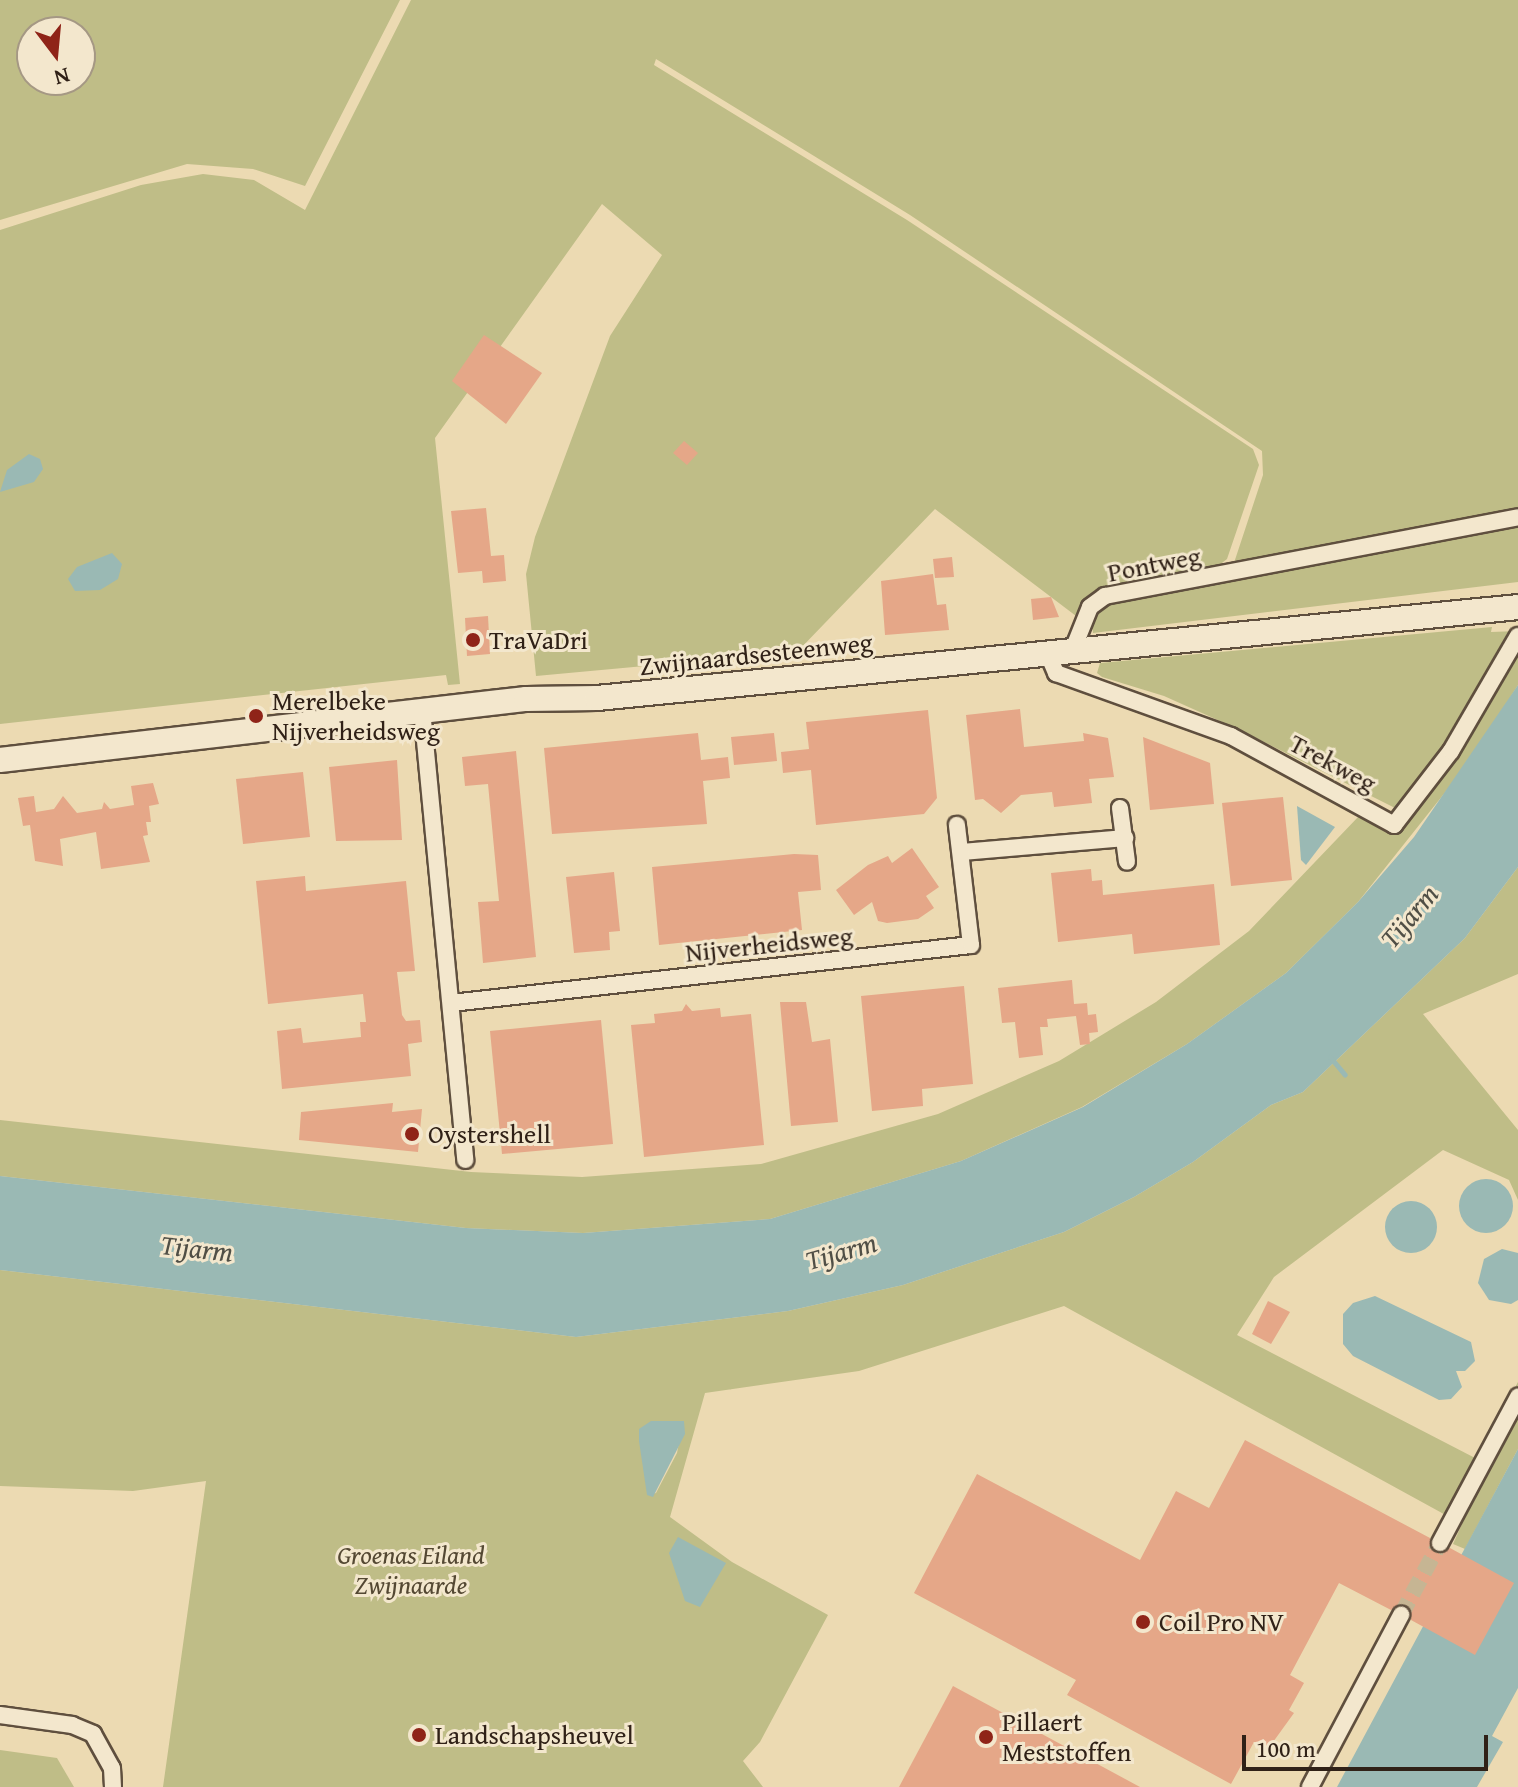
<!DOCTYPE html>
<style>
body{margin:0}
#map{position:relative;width:1518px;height:1787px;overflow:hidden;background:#ecdab2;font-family:"Gentium Book Plus",serif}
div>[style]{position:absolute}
.green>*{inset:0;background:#bfbd87}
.water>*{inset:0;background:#9ab9b4}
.round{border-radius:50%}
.stream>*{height:5px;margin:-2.5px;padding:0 2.5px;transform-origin:2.5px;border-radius:2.5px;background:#9ab9b4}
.building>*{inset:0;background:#e5a788}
.street-tunnel>*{height:16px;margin-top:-8px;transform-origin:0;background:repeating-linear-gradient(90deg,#c6b593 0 16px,transparent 0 24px)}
.roads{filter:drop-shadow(2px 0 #5f4f3e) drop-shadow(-2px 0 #5f4f3e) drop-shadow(0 2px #5f4f3e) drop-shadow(0 -2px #5f4f3e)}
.street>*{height:16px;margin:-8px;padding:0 8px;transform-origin:8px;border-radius:8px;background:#f3e7cd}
.secondary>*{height:24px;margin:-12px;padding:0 12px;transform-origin:12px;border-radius:12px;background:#f3e7cd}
.dots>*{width:22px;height:22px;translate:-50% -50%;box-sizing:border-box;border:4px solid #f3e7cd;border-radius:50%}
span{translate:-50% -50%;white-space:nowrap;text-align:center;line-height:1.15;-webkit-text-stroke:6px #f3e7cd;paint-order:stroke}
.street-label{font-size:26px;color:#302117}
.poi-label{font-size:26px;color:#302117}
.left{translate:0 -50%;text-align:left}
.park-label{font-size:26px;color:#544833;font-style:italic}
.water-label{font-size:28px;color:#504f46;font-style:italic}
.north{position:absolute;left:16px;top:16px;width:80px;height:80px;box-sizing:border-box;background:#f3e7cd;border:2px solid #a59884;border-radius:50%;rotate:164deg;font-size:22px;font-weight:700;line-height:32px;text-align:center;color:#302117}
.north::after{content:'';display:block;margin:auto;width:28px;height:36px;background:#8f2418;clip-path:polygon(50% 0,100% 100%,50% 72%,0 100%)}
.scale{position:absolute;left:1242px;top:1735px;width:246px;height:36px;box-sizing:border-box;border:4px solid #302117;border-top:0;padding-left:10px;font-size:24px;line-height:28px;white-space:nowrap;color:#302117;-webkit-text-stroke:6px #f3e7cd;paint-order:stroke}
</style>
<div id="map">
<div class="green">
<div style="clip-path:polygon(evenodd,0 0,400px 0,305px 186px,253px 169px,187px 164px,0 220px,0 0,32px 32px,80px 32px,80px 80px,32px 80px,32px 32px)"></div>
<div style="clip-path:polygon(411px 0,1518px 0,1518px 582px,1093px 633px,1091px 614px,1102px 602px,1230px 575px,1263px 475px,1262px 451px,910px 215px,656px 59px,654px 65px,907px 220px,1253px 449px,1259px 465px,1227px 559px,1213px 570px,1099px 594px,1080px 619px,935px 509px,797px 652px,536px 676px,526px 574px,535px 537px,610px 336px,662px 255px,602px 204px,435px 438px,460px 684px,448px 685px,446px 675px,0 724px,0 230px,141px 185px,203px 174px,254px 180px,305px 210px)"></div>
<div style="clip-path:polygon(1492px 627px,1491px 632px,1518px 631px,1518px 685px,1470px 761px,1358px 902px,1286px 973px,1187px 1044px,1082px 1107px,961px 1161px,770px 1219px,583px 1233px,466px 1228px,0 1176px,0 1120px,471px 1172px,582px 1177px,761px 1164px,938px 1114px,1059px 1061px,1156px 1002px,1249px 931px,1359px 816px,1393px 820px,1399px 810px,1240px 730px,1164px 696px,1102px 677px,1097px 673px,1100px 663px)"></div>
<div style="clip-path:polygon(evenodd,1518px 867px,1518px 974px,1423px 1014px,1518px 1130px,1518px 1200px,1509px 1180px,1443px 1150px,1274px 1277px,1237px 1335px,1477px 1459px,1518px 1382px,1518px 1449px,1465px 1549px,1453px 1544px,1462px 1524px,1064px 1306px,859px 1371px,705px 1393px,670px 1517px,732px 1562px,828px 1615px,760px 1742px,743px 1761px,763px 1787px,163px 1787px,206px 1481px,133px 1491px,0 1486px,0 1270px,576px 1337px,788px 1311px,903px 1285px,1064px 1232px,1134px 1197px,1193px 1162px,1271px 1105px,1303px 1092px,1465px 938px,1518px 867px,683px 1421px,677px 1453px,656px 1493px,647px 1495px,648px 1479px,683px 1421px)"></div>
<div style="clip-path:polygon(0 1750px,57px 1758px,74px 1787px,0 1787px)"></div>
</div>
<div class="water">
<div style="clip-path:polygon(29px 454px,40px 459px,43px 469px,34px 482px,0 492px,7px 470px)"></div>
<div style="clip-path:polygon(112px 553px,122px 564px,118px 579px,100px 590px,75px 591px,68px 579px,77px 567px)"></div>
<div style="clip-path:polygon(1518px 685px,1518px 867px,1465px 938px,1303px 1092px,1271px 1105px,1193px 1162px,1134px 1197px,1064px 1232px,903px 1285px,788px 1311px,576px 1337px,0 1270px,0 1176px,466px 1228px,583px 1233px,770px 1219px,961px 1161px,1083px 1107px,1187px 1044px,1286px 973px,1358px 902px,1414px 837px)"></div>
<div style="clip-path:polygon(1297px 806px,1335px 827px,1306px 865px,1301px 860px)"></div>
<div class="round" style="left:1459px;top:1179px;width:54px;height:54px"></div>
<div class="round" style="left:1385px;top:1201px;width:52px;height:52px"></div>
<div style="clip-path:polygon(1502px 1249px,1518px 1253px,1518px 1300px,1511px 1304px,1489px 1300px,1478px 1283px,1484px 1259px)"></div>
<div style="clip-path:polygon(1375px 1296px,1471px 1342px,1475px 1361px,1465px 1371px,1456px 1371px,1462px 1387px,1451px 1399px,1439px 1400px,1353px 1356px,1343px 1344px,1343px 1314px,1353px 1303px)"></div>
<div style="clip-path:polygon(651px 1421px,684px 1421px,685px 1434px,653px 1497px,647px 1495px,639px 1441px,639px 1429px)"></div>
<div style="clip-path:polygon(1518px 1449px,1518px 1688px,1492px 1736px,1503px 1742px,1477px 1787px,1337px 1787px)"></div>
<div style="clip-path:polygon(678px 1537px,726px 1563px,700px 1607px,685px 1601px,669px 1553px)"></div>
</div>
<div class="stream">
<div style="left:1330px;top:1057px;width:23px;rotate:50deg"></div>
</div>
<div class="building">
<div style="clip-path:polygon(484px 335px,542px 373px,506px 424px,452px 381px)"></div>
<div style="clip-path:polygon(684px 441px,698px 453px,687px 465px,673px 453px)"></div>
<div style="clip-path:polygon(486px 508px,491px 556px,504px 555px,506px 581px,483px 583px,482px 571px,458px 573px,451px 511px)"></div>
<div style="clip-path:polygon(952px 557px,954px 577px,935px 578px,933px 559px)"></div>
<div style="clip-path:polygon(933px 574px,937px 605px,946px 604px,949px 630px,885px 635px,881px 581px)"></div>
<div style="clip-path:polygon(1051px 597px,1059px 617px,1033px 620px,1031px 599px)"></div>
<div style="clip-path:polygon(488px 616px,490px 654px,467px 656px,465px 618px)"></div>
<div style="clip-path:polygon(1020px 709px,1024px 747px,1084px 741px,1083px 733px,1108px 738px,1114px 777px,1089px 779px,1092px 803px,1054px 807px,1052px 792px,1021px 795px,1001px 813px,983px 799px,975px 800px,966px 715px)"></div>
<div style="clip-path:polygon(928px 710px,937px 798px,924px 814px,816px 825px,811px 770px,783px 773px,781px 752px,809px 749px,806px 722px)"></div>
<div style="clip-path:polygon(698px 733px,701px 760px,728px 757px,730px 778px,703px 781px,707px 824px,552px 834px,544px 748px)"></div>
<div style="clip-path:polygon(774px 733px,777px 761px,734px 765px,731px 737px)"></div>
<div style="clip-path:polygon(1143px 737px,1210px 763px,1214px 804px,1150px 810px)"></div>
<div style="clip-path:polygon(516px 751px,536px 957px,483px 963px,478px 902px,499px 901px,488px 784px,465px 786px,462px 757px)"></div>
<div style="clip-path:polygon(397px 760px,402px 840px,336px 841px,329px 767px)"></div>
<div style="clip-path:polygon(303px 772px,310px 837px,243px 844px,236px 779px)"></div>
<div style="clip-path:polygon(153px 783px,159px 804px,149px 806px,151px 822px,146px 822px,148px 835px,143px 836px,150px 862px,101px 869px,96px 832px,60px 839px,63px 866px,35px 861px,30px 825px,23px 826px,18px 798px,34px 796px,36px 812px,54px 809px,63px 796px,77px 813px,102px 809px,104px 802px,110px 809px,134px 805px,131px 786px)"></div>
<div style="clip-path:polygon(1283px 797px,1292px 880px,1231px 886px,1222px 803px)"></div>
<div style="clip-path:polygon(912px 848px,939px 887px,926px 896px,934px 908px,918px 919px,887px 923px,878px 921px,872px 902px,854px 915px,836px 890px,868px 865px,888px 856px,892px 863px)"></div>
<div style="clip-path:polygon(794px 854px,818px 855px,821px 890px,798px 892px,802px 930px,659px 945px,652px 867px)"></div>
<div style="clip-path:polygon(1091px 869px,1092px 881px,1102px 880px,1103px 895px,1214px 884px,1220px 945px,1134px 954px,1132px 934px,1058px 942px,1051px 873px)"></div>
<div style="clip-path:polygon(614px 872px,620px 931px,609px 932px,610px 950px,574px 953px,566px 877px)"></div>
<div style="clip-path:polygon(305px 876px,306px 891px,406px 881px,415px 971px,397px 972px,402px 1015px,406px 1021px,420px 1020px,422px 1042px,408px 1044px,411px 1076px,282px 1089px,277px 1031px,301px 1028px,303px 1043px,361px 1037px,360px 1022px,366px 1022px,363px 994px,268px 1004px,256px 881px)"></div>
<div style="clip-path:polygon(1072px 980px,1074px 1004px,1087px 1003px,1088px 1015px,1096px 1014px,1098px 1032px,1089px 1033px,1090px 1044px,1080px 1045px,1076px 1016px,1047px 1019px,1048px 1027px,1040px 1027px,1043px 1055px,1019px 1058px,1015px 1022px,1002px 1023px,998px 988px)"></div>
<div style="clip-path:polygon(964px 986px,973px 1084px,922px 1089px,923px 1106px,872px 1111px,861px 996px)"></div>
<div style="clip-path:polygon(780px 1002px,806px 1002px,812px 1042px,830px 1039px,838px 1122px,791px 1126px)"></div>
<div style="clip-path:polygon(686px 1004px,692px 1011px,720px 1008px,721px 1017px,751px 1014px,764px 1145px,644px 1157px,631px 1025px,655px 1023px,654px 1014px,682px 1011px)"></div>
<div style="clip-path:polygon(601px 1020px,613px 1144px,502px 1154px,490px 1031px)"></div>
<div style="clip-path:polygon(393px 1103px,392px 1112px,422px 1109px,418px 1152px,299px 1140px,301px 1112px)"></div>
<div style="clip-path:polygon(1268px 1301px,1290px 1312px,1271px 1344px,1252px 1334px)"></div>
<div style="clip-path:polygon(1245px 1440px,1430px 1538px,1436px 1553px,1450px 1548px,1514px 1583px,1475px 1655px,1411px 1620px,1405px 1605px,1391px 1610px,1339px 1583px,1290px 1675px,1304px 1683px,1289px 1710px,1294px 1713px,1268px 1749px,1254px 1742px,1231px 1784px,1067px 1695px,1076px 1680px,914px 1593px,977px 1474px,1140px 1560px,1176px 1491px,1209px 1508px)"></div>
<div style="clip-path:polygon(953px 1686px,1140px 1787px,899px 1787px)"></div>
</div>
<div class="street-tunnel">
<div style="left:1401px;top:1615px;width:82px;rotate:-61.6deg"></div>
</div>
<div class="roads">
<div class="street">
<div style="left:1072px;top:652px;width:48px;rotate:-68.2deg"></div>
<div style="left:1090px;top:607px;width:19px;rotate:-36deg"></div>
<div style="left:1105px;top:596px;width:420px;rotate:-10.8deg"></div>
<div style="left:1048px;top:654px;width:21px;rotate:67deg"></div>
<div style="left:1056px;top:673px;width:186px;rotate:19.8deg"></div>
<div style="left:1231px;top:736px;width:186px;rotate:28.6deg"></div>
<div style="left:1394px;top:825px;width:93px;rotate:-52.4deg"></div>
<div style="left:1451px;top:751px;width:133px;rotate:-59.8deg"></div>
<div style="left:422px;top:710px;width:452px;rotate:84.5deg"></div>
<div style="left:1120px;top:808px;width:54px;rotate:82.6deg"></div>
<div style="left:962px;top:852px;width:164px;rotate:-4.9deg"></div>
<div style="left:451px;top:1003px;width:523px;rotate:-6.36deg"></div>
<div style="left:971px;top:945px;width:121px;rotate:-96.7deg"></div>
<div style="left:1440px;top:1543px;width:166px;rotate:-61.9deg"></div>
<div style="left:0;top:1715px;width:73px;rotate:7.9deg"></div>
<div style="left:72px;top:1725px;width:23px;rotate:23deg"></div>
<div style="left:93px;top:1734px;width:39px;rotate:61deg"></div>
<div style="left:112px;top:1768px;width:19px;rotate:87deg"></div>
<div style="left:1310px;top:1787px;width:195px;rotate:-62.1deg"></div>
</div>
<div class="secondary">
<div style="left:0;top:760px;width:530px;rotate:-6.62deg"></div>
<div style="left:526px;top:699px;width:71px;rotate:-0.8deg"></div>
<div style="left:597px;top:698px;width:925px;rotate:-5.64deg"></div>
</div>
</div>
<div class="dots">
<div style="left:473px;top:640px;background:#8f2418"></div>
<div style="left:256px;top:716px;background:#8f2418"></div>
<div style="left:412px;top:1134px;background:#8f2418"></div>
<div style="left:1143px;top:1622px;background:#8f2418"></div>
<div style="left:419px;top:1735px;background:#8f2418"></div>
<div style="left:986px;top:1737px;background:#8f2418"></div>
</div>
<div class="street-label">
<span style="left:1154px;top:564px;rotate:-11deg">Pontweg</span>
<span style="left:756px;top:654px;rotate:-6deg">Zwijnaardsesteenweg</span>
<span style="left:1333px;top:763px;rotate:28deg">Trekweg</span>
<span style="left:769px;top:944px;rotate:-6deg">Nijverheidsweg</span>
</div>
<div class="poi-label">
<span class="left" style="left:489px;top:640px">TraVaDri</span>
<span class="left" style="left:272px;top:716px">Merelbeke<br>Nijverheidsweg</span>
<span class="left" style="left:428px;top:1134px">Oystershell</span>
<span class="left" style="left:1159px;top:1622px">Coil Pro NV</span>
<span class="left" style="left:1002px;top:1737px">Pillaert<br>Meststoffen</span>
<span class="left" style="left:435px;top:1735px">Landschapsheuvel</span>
</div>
<div class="park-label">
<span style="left:411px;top:1570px">Groenas Eiland<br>Zwijnaarde</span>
</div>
<div class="water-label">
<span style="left:1409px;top:916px;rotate:-50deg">Tijarm</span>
<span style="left:197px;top:1248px;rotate:6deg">Tijarm</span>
<span style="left:841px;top:1251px;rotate:-16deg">Tijarm</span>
</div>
<div class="north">N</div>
<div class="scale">100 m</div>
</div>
